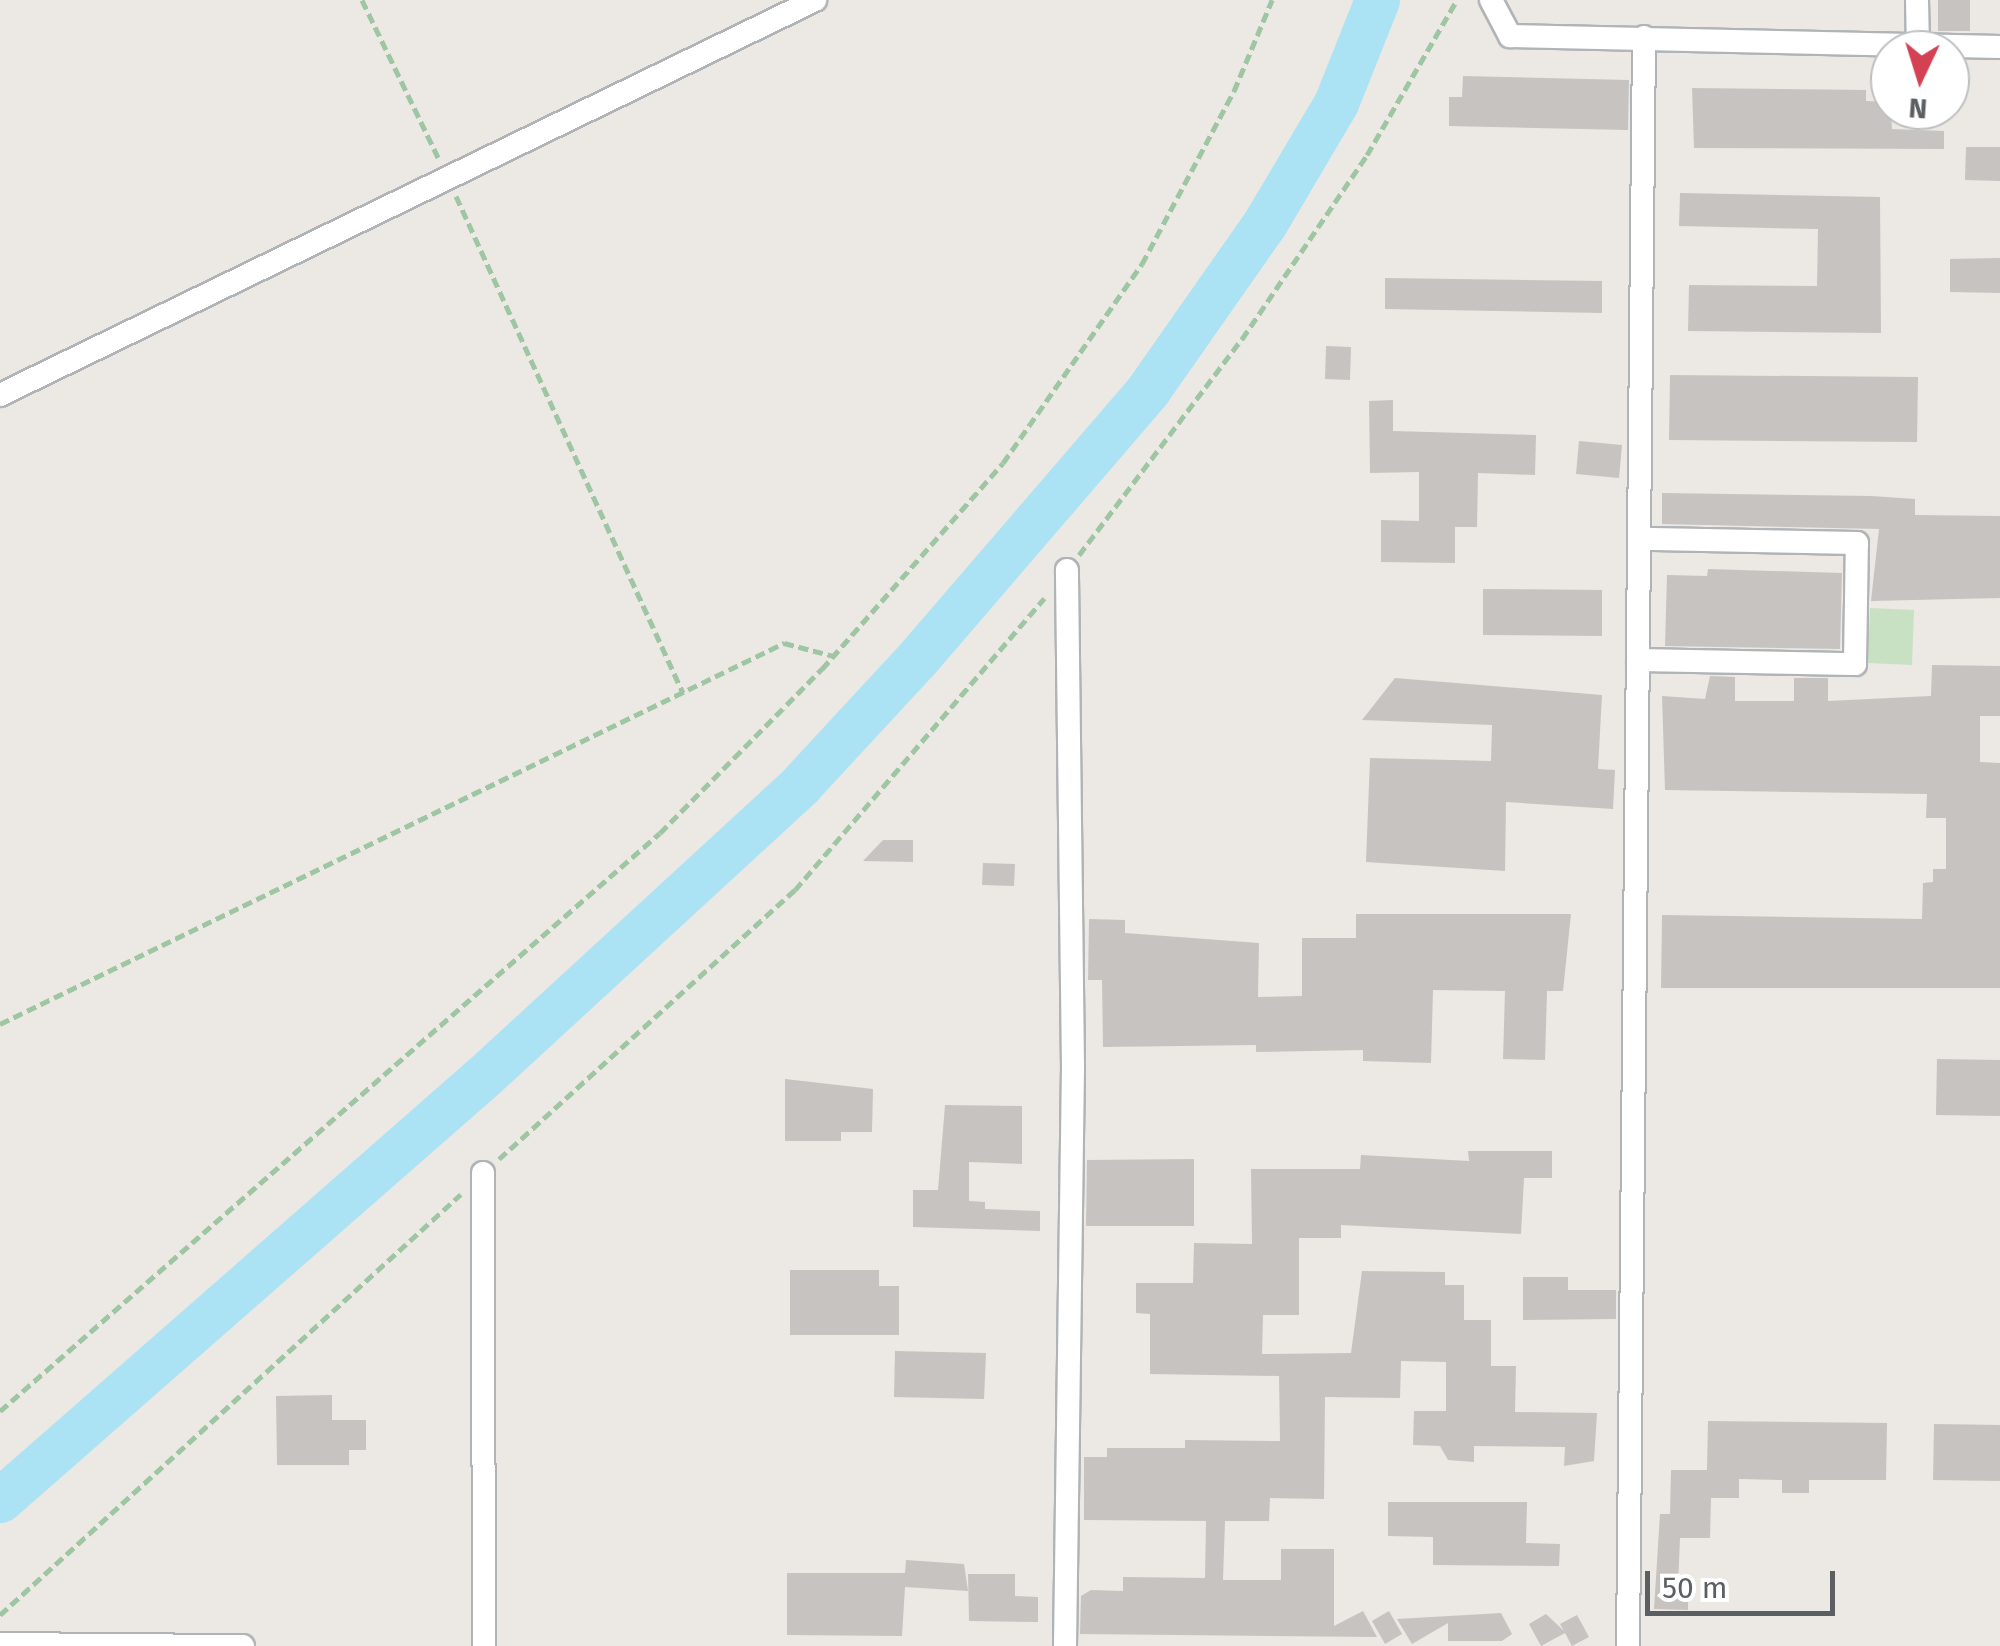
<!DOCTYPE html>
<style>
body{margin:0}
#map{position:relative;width:2000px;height:1646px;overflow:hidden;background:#ece8e3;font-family:"Fira Sans",sans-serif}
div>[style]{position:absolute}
.green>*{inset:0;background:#c8e1c2}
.river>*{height:45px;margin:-22.5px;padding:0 22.5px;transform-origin:22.5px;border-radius:22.5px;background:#abe3f4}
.building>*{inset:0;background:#c7c3c0}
.path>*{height:5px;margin-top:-2.5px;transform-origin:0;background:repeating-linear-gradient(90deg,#9fc6a3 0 10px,transparent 0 15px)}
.roads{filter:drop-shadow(2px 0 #b0b4b7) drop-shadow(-2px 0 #b0b4b7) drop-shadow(0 2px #b0b4b7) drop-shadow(0 -2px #b0b4b7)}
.minor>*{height:22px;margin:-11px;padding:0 11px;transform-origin:11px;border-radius:11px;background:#fff}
span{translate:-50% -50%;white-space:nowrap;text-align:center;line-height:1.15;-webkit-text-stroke:10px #fff;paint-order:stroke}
.north{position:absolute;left:1870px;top:30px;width:100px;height:100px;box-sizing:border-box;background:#fff;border:2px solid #bdbfc0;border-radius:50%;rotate:184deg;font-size:28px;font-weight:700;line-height:40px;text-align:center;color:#5b5f62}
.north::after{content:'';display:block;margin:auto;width:35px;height:45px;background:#d44153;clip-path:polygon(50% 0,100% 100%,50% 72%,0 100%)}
.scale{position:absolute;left:1645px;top:1571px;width:190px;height:45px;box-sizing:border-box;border:5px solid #5b5f62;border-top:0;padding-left:12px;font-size:30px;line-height:35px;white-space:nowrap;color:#5b5f62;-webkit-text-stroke:8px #fff;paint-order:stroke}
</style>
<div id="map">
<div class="green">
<div style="clip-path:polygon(1870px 608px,1914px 610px,1912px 665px,1868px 663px)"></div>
</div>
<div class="river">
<div style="left:0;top:1500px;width:643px;rotate:-41.22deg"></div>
<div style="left:484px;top:1076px;width:431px;rotate:-42.6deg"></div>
<div style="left:801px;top:784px;width:169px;rotate:-47.2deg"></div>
<div style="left:916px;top:660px;width:356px;rotate:-49.3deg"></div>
<div style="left:1148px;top:390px;width:204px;rotate:-55deg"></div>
<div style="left:1265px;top:223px;width:139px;rotate:-59.4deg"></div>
<div style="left:1336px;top:103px;width:111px;rotate:-68.3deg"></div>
</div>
<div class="building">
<div style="clip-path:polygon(1938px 0,1970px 0,1970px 31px,1938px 31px)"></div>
<div style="clip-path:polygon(1463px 76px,1629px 80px,1628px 130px,1449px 126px,1449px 97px,1462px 97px)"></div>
<div style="clip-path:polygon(1692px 88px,1866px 90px,1866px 101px,1890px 102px,1892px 129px,1944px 131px,1944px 149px,1694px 148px)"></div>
<div style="clip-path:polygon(1966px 147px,2000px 147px,2000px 181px,1965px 180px)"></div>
<div style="clip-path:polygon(1680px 193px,1880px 197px,1881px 333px,1688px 331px,1689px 285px,1817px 286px,1818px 229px,1679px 226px)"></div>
<div style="clip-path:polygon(2000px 258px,2000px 293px,1950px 292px,1950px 259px)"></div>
<div style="clip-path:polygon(1385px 278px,1602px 281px,1602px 313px,1385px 309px)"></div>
<div style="clip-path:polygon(1326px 346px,1351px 347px,1350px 380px,1325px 379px)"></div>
<div style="clip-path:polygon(1670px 375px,1918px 377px,1917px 442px,1669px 440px)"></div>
<div style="clip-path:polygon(1393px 400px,1393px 431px,1536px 435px,1535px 475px,1478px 473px,1477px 527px,1455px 527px,1455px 563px,1381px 562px,1381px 520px,1419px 521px,1419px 472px,1370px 473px,1369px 401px)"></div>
<div style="clip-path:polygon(1579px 441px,1622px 445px,1619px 478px,1576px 474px)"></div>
<div style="clip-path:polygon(1662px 493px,1871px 496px,1915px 499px,1915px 515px,2000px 516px,2000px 598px,1871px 601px,1879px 529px,1662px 524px)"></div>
<div style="clip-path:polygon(1708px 569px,1842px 573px,1840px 649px,1665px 646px,1667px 575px,1707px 576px)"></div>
<div style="clip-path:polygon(1483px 589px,1602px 590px,1602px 636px,1483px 635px)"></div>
<div style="clip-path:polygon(1932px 665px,2000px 666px,2000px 716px,1980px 716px,1980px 762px,2000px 763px,2000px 988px,1661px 988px,1662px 915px,1922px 919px,1923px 883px,1933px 882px,1933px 869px,1946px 869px,1946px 818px,1926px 818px,1927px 794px,1665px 790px,1662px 696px,1705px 699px,1710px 676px,1735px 677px,1735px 701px,1794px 701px,1794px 678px,1828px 678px,1828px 701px,1931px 696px)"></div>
<div style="clip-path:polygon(1395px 678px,1602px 695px,1598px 769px,1615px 770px,1613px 809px,1506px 802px,1505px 871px,1366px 862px,1370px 758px,1491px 761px,1492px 725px,1362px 720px)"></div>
<div style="clip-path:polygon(883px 840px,913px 840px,913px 862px,863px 861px)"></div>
<div style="clip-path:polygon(983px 863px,1015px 864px,1014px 886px,982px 885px)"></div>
<div style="clip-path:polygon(1356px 914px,1571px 914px,1563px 991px,1547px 991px,1545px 1060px,1503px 1059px,1505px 991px,1433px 990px,1431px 1063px,1363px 1061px,1363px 1050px,1256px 1052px,1256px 1045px,1103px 1047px,1102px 980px,1088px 980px,1089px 919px,1125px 920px,1125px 933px,1259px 943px,1258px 997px,1302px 996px,1302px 938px,1356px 938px)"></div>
<div style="clip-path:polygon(1937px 1059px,2000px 1060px,2000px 1116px,1936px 1115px)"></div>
<div style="clip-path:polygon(785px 1079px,873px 1089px,872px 1132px,841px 1132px,841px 1141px,785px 1141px)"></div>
<div style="clip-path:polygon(945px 1105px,1022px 1106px,1022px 1164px,969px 1162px,969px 1201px,985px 1202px,985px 1209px,1040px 1211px,1040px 1231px,913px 1227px,913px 1190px,938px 1190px)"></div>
<div style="clip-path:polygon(1468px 1151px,1552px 1151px,1552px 1178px,1524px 1178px,1521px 1234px,1341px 1225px,1341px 1238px,1299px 1238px,1299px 1315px,1263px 1315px,1262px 1354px,1351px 1353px,1362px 1271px,1445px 1272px,1445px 1285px,1464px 1285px,1464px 1320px,1491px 1320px,1491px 1366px,1516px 1366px,1515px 1412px,1597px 1413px,1594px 1461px,1564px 1466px,1565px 1447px,1474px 1446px,1474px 1462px,1448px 1460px,1440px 1446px,1413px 1445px,1414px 1411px,1446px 1411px,1446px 1362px,1401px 1361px,1400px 1398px,1325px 1397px,1324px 1499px,1270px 1498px,1269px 1521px,1225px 1521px,1223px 1580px,1281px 1580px,1281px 1549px,1334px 1549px,1334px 1626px,1363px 1611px,1377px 1637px,1080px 1634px,1081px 1596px,1091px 1590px,1123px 1591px,1123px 1577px,1205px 1578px,1206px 1521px,1084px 1520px,1084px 1457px,1107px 1457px,1107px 1448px,1185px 1448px,1185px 1440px,1280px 1441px,1279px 1376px,1150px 1374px,1150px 1314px,1136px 1313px,1136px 1283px,1193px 1283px,1194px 1243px,1252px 1244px,1251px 1169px,1360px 1169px,1361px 1155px,1469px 1161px)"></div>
<div style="clip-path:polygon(1194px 1159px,1194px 1226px,1086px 1226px,1087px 1160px)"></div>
<div style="clip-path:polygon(790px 1270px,879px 1270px,879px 1286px,899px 1286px,899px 1335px,790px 1335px)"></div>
<div style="clip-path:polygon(1523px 1277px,1568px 1277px,1568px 1290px,1616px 1290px,1616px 1319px,1523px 1320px)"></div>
<div style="clip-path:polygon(895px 1351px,986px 1353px,984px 1399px,894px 1397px)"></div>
<div style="clip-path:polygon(332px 1395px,332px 1420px,366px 1420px,366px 1450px,349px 1450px,349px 1465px,277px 1465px,276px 1396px)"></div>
<div style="clip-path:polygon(1708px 1421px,1887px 1423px,1886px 1480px,1809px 1480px,1809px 1493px,1782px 1493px,1782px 1480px,1739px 1479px,1739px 1498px,1711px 1498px,1710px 1538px,1680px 1538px,1678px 1586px,1688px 1587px,1688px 1610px,1654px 1609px,1660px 1514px,1670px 1514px,1671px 1470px,1707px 1470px)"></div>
<div style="clip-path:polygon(1934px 1424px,2000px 1425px,2000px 1481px,1933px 1480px)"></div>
<div style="clip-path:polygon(1388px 1502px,1527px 1502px,1526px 1543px,1560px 1544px,1559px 1566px,1433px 1565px,1433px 1537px,1388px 1536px)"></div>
<div style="clip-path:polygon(906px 1560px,964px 1564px,968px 1591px,905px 1587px,902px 1636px,787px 1635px,787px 1573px,905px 1573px)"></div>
<div style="clip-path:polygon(968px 1574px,1015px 1574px,1015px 1596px,1038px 1597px,1038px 1622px,969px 1621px)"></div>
<div style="clip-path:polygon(1389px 1611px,1402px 1634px,1385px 1644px,1372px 1621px)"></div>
<div style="clip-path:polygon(1501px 1613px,1512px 1634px,1502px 1641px,1448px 1641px,1448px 1623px,1412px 1644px,1397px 1619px)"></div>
<div style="clip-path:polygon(1546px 1614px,1564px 1631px,1560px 1624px,1577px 1615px,1589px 1637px,1572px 1646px,1565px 1633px,1541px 1646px,1529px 1624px)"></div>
</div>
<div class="path">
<div style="left:362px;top:0;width:177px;rotate:64.2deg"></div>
<div style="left:456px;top:196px;width:546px;rotate:65.45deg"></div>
<div style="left:1079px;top:555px;width:271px;rotate:-53deg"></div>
<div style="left:1242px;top:339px;width:222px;rotate:-55.8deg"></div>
<div style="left:1367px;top:155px;width:179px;rotate:-59.9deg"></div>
<div style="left:0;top:1024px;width:872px;rotate:-25.92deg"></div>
<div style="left:784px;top:643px;width:52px;rotate:14.6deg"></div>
<div style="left:499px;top:1159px;width:400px;rotate:-42.3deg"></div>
<div style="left:795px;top:890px;width:384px;rotate:-49.5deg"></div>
<div style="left:0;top:1411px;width:877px;rotate:-41.21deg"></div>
<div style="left:660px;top:833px;width:231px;rotate:-45.4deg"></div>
<div style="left:822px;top:669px;width:274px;rotate:-48.7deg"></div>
<div style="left:1003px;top:463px;width:243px;rotate:-55.1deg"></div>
<div style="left:1142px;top:264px;width:196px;rotate:-62deg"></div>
<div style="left:1234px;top:91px;width:99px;rotate:-67.3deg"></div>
<div style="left:0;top:1615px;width:624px;rotate:-42.4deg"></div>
</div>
<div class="roads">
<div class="minor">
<div style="left:1491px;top:0;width:41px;rotate:62.2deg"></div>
<div style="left:1510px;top:36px;width:490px;rotate:1.3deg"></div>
<div style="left:1917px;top:0;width:47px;rotate:88.8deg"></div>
<div style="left:0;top:395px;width:906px;rotate:-25.86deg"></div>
<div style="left:1638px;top:660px;width:217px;rotate:1.1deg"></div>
<div style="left:1855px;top:664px;width:121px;rotate:-89.1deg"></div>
<div style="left:1857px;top:543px;width:218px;rotate:-178.9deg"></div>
<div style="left:483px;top:1173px;width:473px;rotate:89.9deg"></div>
<div style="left:0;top:1644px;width:243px;rotate:0.5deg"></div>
<div style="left:1065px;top:1646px;width:579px;rotate:-89.21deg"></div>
<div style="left:1073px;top:1067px;width:497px;rotate:-90.7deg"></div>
<div style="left:1628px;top:1646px;width:1609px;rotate:-89.43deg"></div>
</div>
</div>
<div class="north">N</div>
<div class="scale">50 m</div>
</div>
